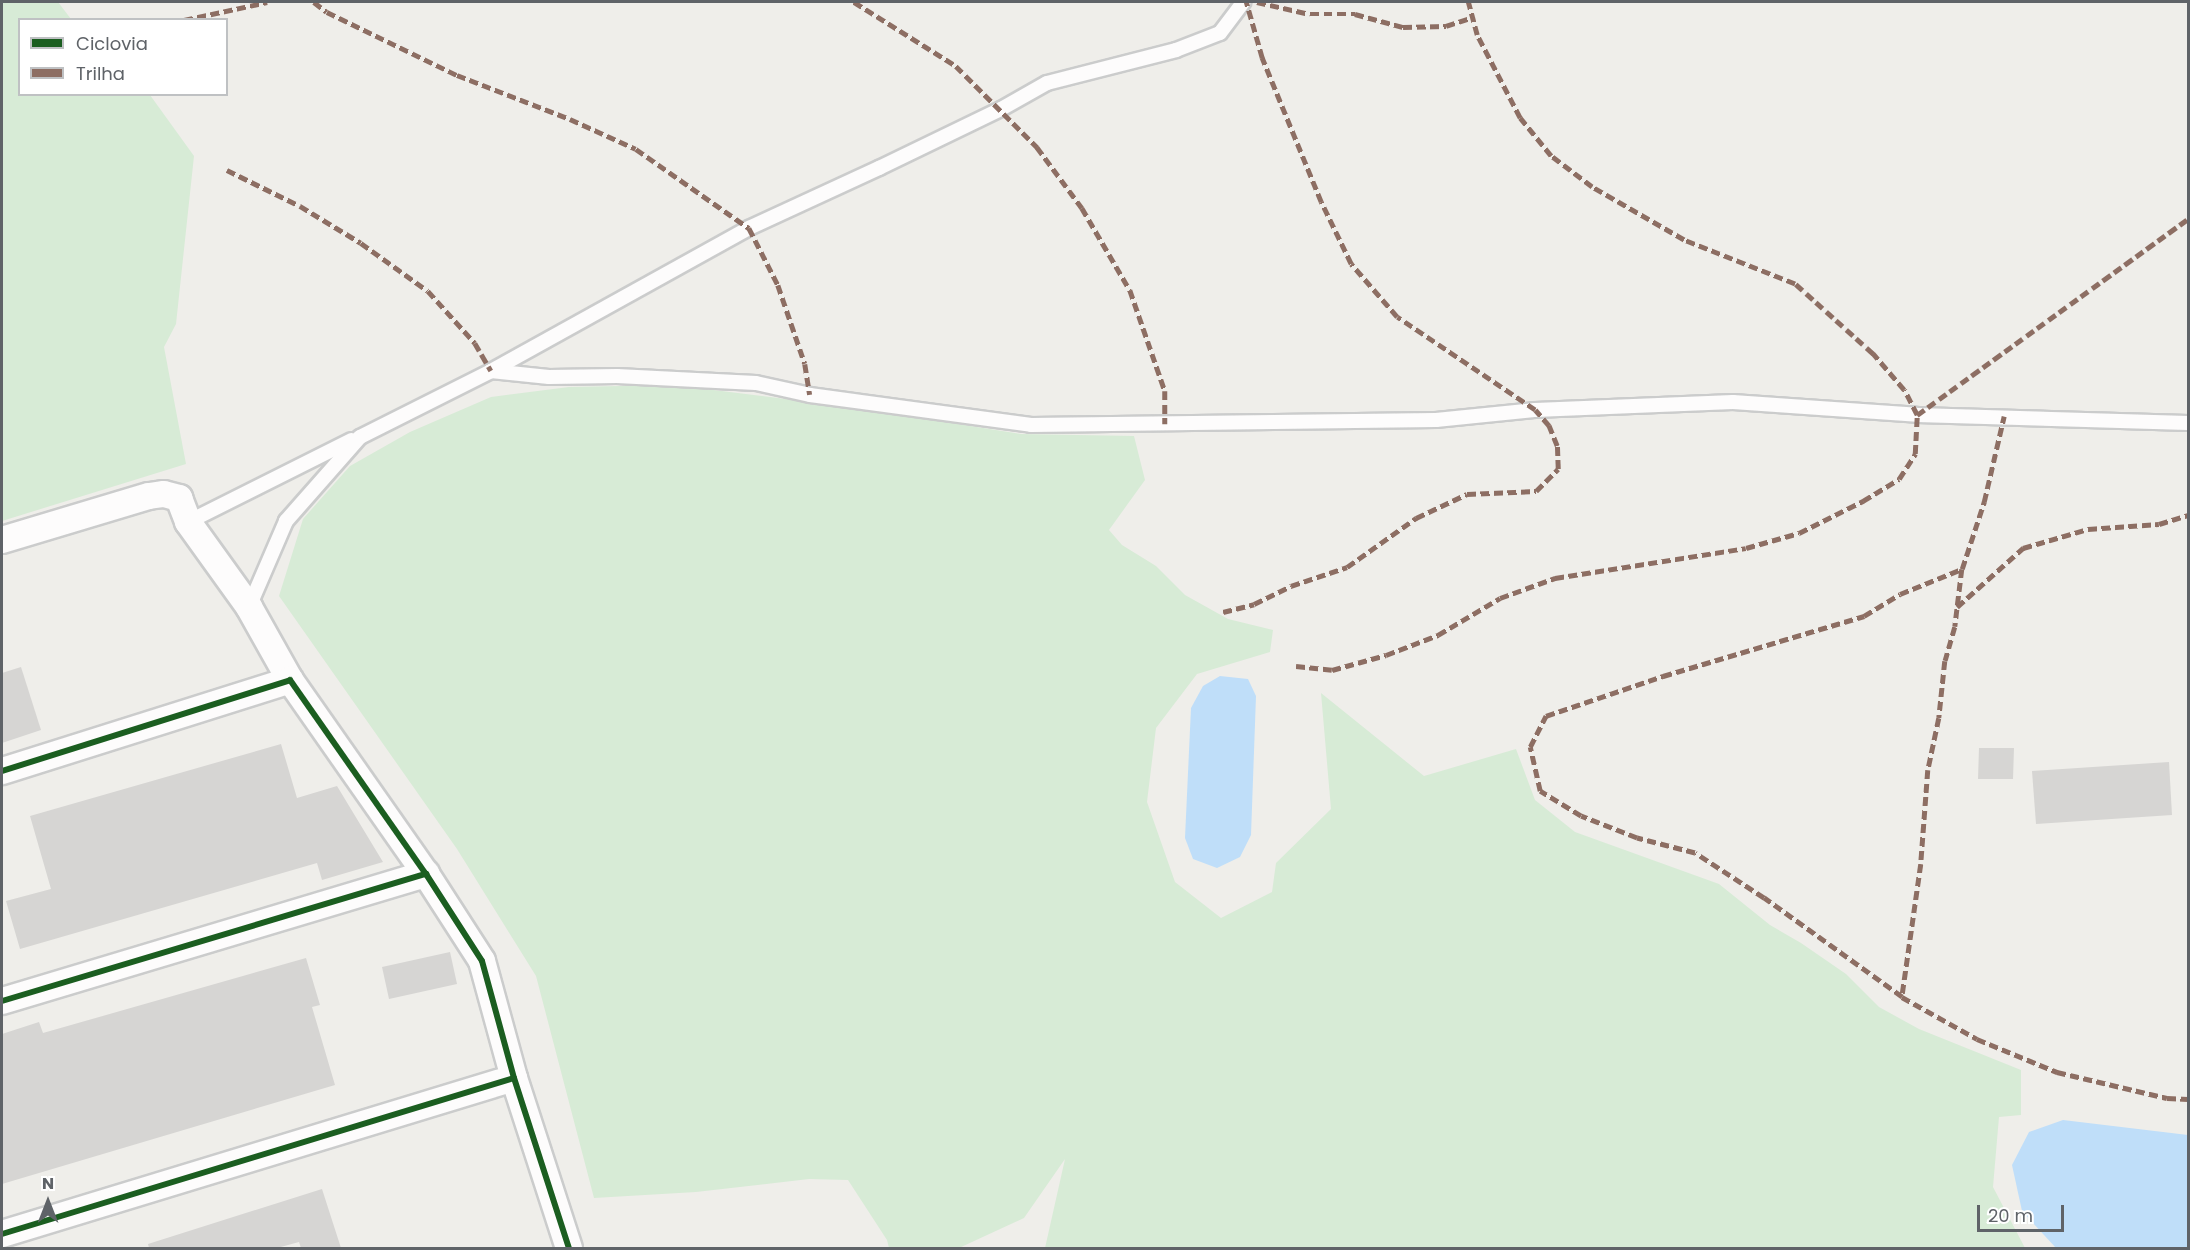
<!DOCTYPE html>
<style>
body{margin:0}
#map{position:relative;width:2190px;height:1250px;overflow:hidden;background:#efeeea;font-family:Poppins,sans-serif}
div>[style]{position:absolute}
.green>*{inset:0;background:#d7ebd6}
.water>*{inset:0;background:#bfdef9}
.building>*{inset:0;background:#d6d5d3}
.roads{filter:drop-shadow(2px 0 #cbcccc) drop-shadow(-2px 0 #cbcccc) drop-shadow(0 2px #cbcccc) drop-shadow(0 -2px #cbcccc)}
.service>*{height:14px;margin:-7px;padding:0 7px;transform-origin:7px;border-radius:7px;background:#fdfcfc}
.minor>*{height:26px;margin:-13px;padding:0 13px;transform-origin:13px;border-radius:13px;background:#fdfcfc}
.quiet>*{height:4.5px;margin-top:-2.25px;transform-origin:0;background:repeating-linear-gradient(90deg,#8d6e63 0 9px,transparent 0 13.5px)}
.cycleway>*{height:6px;margin:-3px;padding:0 3px;transform-origin:3px;border-radius:3px;background:#1b5e20}
span{translate:-50% -50%;white-space:nowrap;text-align:center;line-height:1.15;-webkit-text-stroke:4.5px #fff;paint-order:stroke}
.frame{position:absolute;inset:0;border:3px solid #5f6368;pointer-events:none}
.legend{position:absolute;left:18px;top:18px;width:210px;height:78px;box-sizing:border-box;background:#fff;border:2px solid #bfc1c3;margin:0;padding:8px 10px;list-style:none;font-size:18px;color:#5f6368}
.legend li{display:flex;align-items:center;gap:12px;height:30px}
.legend b{width:30px;border:2px solid #bfc1c3}
.north{position:absolute;left:18px;top:1172px;width:60px;height:60px;-webkit-text-stroke:4px #fff;paint-order:stroke;rotate:0deg;font-size:16px;font-weight:700;line-height:24px;text-align:center;color:#5f6368}
.north::after{content:'';display:block;margin:auto;width:21px;height:27px;background:#5f6368;clip-path:polygon(50% 0,100% 100%,50% 72%,0 100%)}
.scale{position:absolute;left:1977px;top:1205px;width:87px;height:27px;box-sizing:border-box;border:3px solid #5f6368;border-top:0;padding-left:8px;font-size:18px;line-height:21px;white-space:nowrap;color:#5f6368;-webkit-text-stroke:4px #fff;paint-order:stroke}
</style>
<div id="map">
<div class="green">
<div style="clip-path:polygon(2px 2px,58px 2px,71px 19px,20px 20px,20px 94px,150px 95px,194px 156px,176px 324px,164px 347px,186px 464px,2px 521px)"></div>
<div style="clip-path:polygon(673px 385px,850px 407px,1021px 434px,1134px 436px,1145px 480px,1109px 530px,1122px 545px,1156px 566px,1185px 595px,1228px 619px,1273px 630px,1270px 652px,1197px 674px,1156px 728px,1147px 802px,1175px 882px,1221px 918px,1272px 892px,1276px 863px,1331px 809px,1321px 693px,1424px 776px,1516px 749px,1535px 800px,1575px 832px,1719px 884px,1770px 925px,1801px 943px,1846px 974px,1879px 1007px,1919px 1029px,2021px 1070px,2021px 1115px,1999px 1117px,1993px 1187px,2025px 1248px,1045px 1248px,1065px 1159px,1024px 1218px,959px 1248px,889px 1248px,887px 1240px,848px 1180px,809px 1179px,696px 1192px,594px 1198px,536px 976px,457px 849px,279px 596px,303px 519px,350px 466px,410px 432px,491px 397px,569px 387px)"></div>
</div>
<div class="water">
<div style="clip-path:polygon(1220px 676px,1248px 679px,1256px 696px,1251px 835px,1240px 857px,1217px 868px,1193px 859px,1185px 838px,1191px 708px,1203px 686px)"></div>
<div style="clip-path:polygon(2063px 1120px,2188px 1135px,2188px 1248px,2056px 1248px,2022px 1211px,2012px 1165px,2029px 1132px)"></div>
</div>
<div class="building">
<div style="clip-path:polygon(21px 667px,41px 730px,2px 743px,2px 673px)"></div>
<div style="clip-path:polygon(281px 744px,297px 798px,337px 786px,383px 862px,322px 880px,317px 863px,20px 949px,6px 901px,51px 889px,30px 816px)"></div>
<div style="clip-path:polygon(1979px 748px,2014px 748px,2013px 779px,1978px 779px)"></div>
<div style="clip-path:polygon(2169px 762px,2172px 815px,2036px 824px,2032px 771px)"></div>
<div style="clip-path:polygon(450px 952px,457px 984px,389px 999px,382px 967px)"></div>
<div style="clip-path:polygon(306px 958px,320px 1005px,312px 1007px,335px 1085px,2px 1184px,2px 1034px,39px 1022px,43px 1033px)"></div>
<div style="clip-path:polygon(322px 1189px,341px 1248px,301px 1248px,299px 1242px,277px 1248px,149px 1248px,148px 1244px)"></div>
</div>
<div class="roads">
<div class="service">
<div style="left:491px;top:371px;width:295px;rotate:-29deg"></div>
<div style="left:749px;top:228px;width:143px;rotate:-24.8deg"></div>
<div style="left:879px;top:168px;width:136px;rotate:-25.8deg"></div>
<div style="left:1001px;top:109px;width:53px;rotate:-29.5deg"></div>
<div style="left:1047px;top:83px;width:133px;rotate:-14.3deg"></div>
<div style="left:1176px;top:50px;width:47px;rotate:-21.1deg"></div>
<div style="left:1220px;top:33px;width:39px;rotate:-53deg"></div>
<div style="left:188px;top:522px;width:183px;rotate:-26.6deg"></div>
<div style="left:249px;top:607px;width:94px;rotate:-66.7deg"></div>
<div style="left:286px;top:521px;width:112px;rotate:-48.6deg"></div>
<div style="left:360px;top:437px;width:147px;rotate:-26.7deg"></div>
<div style="left:491px;top:371px;width:58px;rotate:5.9deg"></div>
<div style="left:549px;top:377px;width:68px;rotate:-0.8deg"></div>
<div style="left:617px;top:376px;width:139px;rotate:2.9deg"></div>
<div style="left:756px;top:383px;width:55px;rotate:12.5deg"></div>
<div style="left:810px;top:395px;width:223px;rotate:7.7deg"></div>
<div style="left:1031px;top:425px;width:405px;rotate:-0.7deg"></div>
<div style="left:1436px;top:420px;width:100px;rotate:-5.8deg"></div>
<div style="left:1535px;top:410px;width:198px;rotate:-2.3deg"></div>
<div style="left:1733px;top:402px;width:184px;rotate:4deg"></div>
<div style="left:1917px;top:415px;width:271px;rotate:1.7deg"></div>
</div>
<div class="minor">
<div style="left:2px;top:540px;width:153px;rotate:-16.7deg"></div>
<div style="left:149px;top:496px;width:15px;rotate:-8deg"></div>
<div style="left:164px;top:494px;width:16px;rotate:15deg"></div>
<div style="left:179px;top:498px;width:26px;rotate:69deg"></div>
<div style="left:188px;top:522px;width:105px;rotate:54.3deg"></div>
<div style="left:249px;top:607px;width:84px;rotate:60.7deg"></div>
<div style="left:2px;top:771px;width:302px;rotate:-17.5deg"></div>
<div style="left:290px;top:680px;width:237px;rotate:55deg"></div>
<div style="left:426px;top:874px;width:103px;rotate:57.2deg"></div>
<div style="left:482px;top:961px;width:121px;rotate:74.7deg"></div>
<div style="left:514px;top:1078px;width:179px;rotate:72.1deg"></div>
<div style="left:2px;top:1001px;width:443px;rotate:-16.7deg"></div>
<div style="left:2px;top:1234px;width:535px;rotate:-16.95deg"></div>
</div>
</div>
<div class="quiet">
<div style="left:314px;top:2px;width:16px;rotate:38deg"></div>
<div style="left:327px;top:12px;width:144px;rotate:25.9deg"></div>
<div style="left:457px;top:75px;width:121px;rotate:21.3deg"></div>
<div style="left:570px;top:119px;width:72px;rotate:24.4deg"></div>
<div style="left:636px;top:149px;width:138px;rotate:35deg"></div>
<div style="left:749px;top:228px;width:64px;rotate:63deg"></div>
<div style="left:778px;top:285px;width:83px;rotate:71.1deg"></div>
<div style="left:805px;top:364px;width:31px;rotate:81deg"></div>
<div style="left:854px;top:2px;width:120px;rotate:32.1deg"></div>
<div style="left:956px;top:66px;width:115px;rotate:45deg"></div>
<div style="left:1037px;top:147px;width:76px;rotate:53.6deg"></div>
<div style="left:1082px;top:208px;width:95px;rotate:59.7deg"></div>
<div style="left:1130px;top:290px;width:107px;rotate:70.9deg"></div>
<div style="left:1165px;top:391px;width:33px;rotate:90deg"></div>
<div style="left:1257px;top:2px;width:54px;rotate:12.8deg"></div>
<div style="left:1310px;top:14px;width:45px"></div>
<div style="left:1355px;top:14px;width:50px;rotate:15.2deg"></div>
<div style="left:1403px;top:27px;width:43px;rotate:-1.3deg"></div>
<div style="left:1446px;top:26px;width:26px;rotate:-18deg"></div>
<div style="left:184px;top:20px;width:85px;rotate:-12.2deg"></div>
<div style="left:227px;top:170px;width:81px;rotate:26.3deg"></div>
<div style="left:300px;top:206px;width:71px;rotate:31.2deg"></div>
<div style="left:361px;top:243px;width:82px;rotate:35.6deg"></div>
<div style="left:428px;top:291px;width:70px;rotate:47.9deg"></div>
<div style="left:475px;top:343px;width:32px;rotate:60deg"></div>
<div style="left:1917px;top:415px;width:334px;rotate:-35.9deg"></div>
<div style="left:1962px;top:569px;width:58px;rotate:96.9deg"></div>
<div style="left:1955px;top:627px;width:35px;rotate:106deg"></div>
<div style="left:1945px;top:661px;width:57px;rotate:96deg"></div>
<div style="left:1939px;top:718px;width:53px;rotate:101.9deg"></div>
<div style="left:1928px;top:770px;width:94px;rotate:94.3deg"></div>
<div style="left:1921px;top:864px;width:134px;rotate:98.1deg"></div>
<div style="left:1902px;top:997px;width:170px;rotate:-144.3deg"></div>
<div style="left:1764px;top:898px;width:82px;rotate:-146.9deg"></div>
<div style="left:1695px;top:853px;width:60px;rotate:-165.5deg"></div>
<div style="left:1637px;top:838px;width:60px;rotate:-158.6deg"></div>
<div style="left:1581px;top:816px;width:48px;rotate:-148.6deg"></div>
<div style="left:1540px;top:791px;width:45px;rotate:-102.8deg"></div>
<div style="left:1530px;top:747px;width:35px;rotate:-63deg"></div>
<div style="left:1546px;top:716px;width:124px;rotate:-18.9deg"></div>
<div style="left:1663px;top:676px;width:210px;rotate:-16.6deg"></div>
<div style="left:1864px;top:616px;width:42px;rotate:-31.4deg"></div>
<div style="left:1900px;top:594px;width:67px;rotate:-22deg"></div>
<div style="left:1962px;top:569px;width:71px;rotate:-71.8deg"></div>
<div style="left:1984px;top:502px;width:88px;rotate:-76.9deg"></div>
<div style="left:1957px;top:607px;width:89px;rotate:-41.8deg"></div>
<div style="left:2023px;top:548px;width:68px;rotate:-16.3deg"></div>
<div style="left:2088px;top:529px;width:71px;rotate:-4deg"></div>
<div style="left:2159px;top:524px;width:30px;rotate:-17deg"></div>
<div style="left:1223px;top:612px;width:32px;rotate:-14deg"></div>
<div style="left:1254px;top:604px;width:41px;rotate:-25.9deg"></div>
<div style="left:1291px;top:586px;width:59px;rotate:-18.7deg"></div>
<div style="left:1347px;top:567px;width:85px;rotate:-35.4deg"></div>
<div style="left:1416px;top:518px;width:56px;rotate:-25.2deg"></div>
<div style="left:1467px;top:494px;width:69px;rotate:-2.5deg"></div>
<div style="left:1536px;top:491px;width:31px;rotate:-45deg"></div>
<div style="left:1558px;top:469px;width:23px;rotate:-92deg"></div>
<div style="left:1557px;top:446px;width:22px;rotate:-112deg"></div>
<div style="left:1549px;top:426px;width:21px;rotate:-131deg"></div>
<div style="left:1535px;top:410px;width:166px;rotate:-146deg"></div>
<div style="left:1397px;top:317px;width:70px;rotate:-131deg"></div>
<div style="left:1351px;top:264px;width:69px;rotate:-115.8deg"></div>
<div style="left:1321px;top:202px;width:156px;rotate:-112.3deg"></div>
<div style="left:1262px;top:58px;width:58px;rotate:-105.9deg"></div>
<div style="left:1296px;top:666px;width:36px;rotate:6deg"></div>
<div style="left:1332px;top:670px;width:56px;rotate:-15.5deg"></div>
<div style="left:1386px;top:655px;width:56px;rotate:-21deg"></div>
<div style="left:1438px;top:635px;width:72px;rotate:-30.8deg"></div>
<div style="left:1500px;top:598px;width:59px;rotate:-20deg"></div>
<div style="left:1555px;top:578px;width:193px;rotate:-8.9deg"></div>
<div style="left:1746px;top:548px;width:55px;rotate:-15.8deg"></div>
<div style="left:1799px;top:533px;width:72px;rotate:-26.6deg"></div>
<div style="left:1863px;top:501px;width:42px;rotate:-31.4deg"></div>
<div style="left:1899px;top:479px;width:30px;rotate:-57deg"></div>
<div style="left:1915px;top:454px;width:39px;rotate:-87deg"></div>
<div style="left:1917px;top:415px;width:28px;rotate:-117deg"></div>
<div style="left:1904px;top:390px;width:48px;rotate:-130.7deg"></div>
<div style="left:1873px;top:354px;width:105px;rotate:-138.1deg"></div>
<div style="left:1795px;top:284px;width:119px;rotate:-158.4deg"></div>
<div style="left:1684px;top:240px;width:106px;rotate:-150.1deg"></div>
<div style="left:1592px;top:187px;width:51px;rotate:-142.9deg"></div>
<div style="left:1551px;top:156px;width:49px;rotate:-129.2deg"></div>
<div style="left:1520px;top:118px;width:93px;rotate:-117.4deg"></div>
<div style="left:1477px;top:35px;width:34px;rotate:-105deg"></div>
<div style="left:1902px;top:997px;width:86px;rotate:29.2deg"></div>
<div style="left:1977px;top:1039px;width:87px;rotate:22.4deg"></div>
<div style="left:2057px;top:1072px;width:113px;rotate:13.3deg"></div>
<div style="left:2167px;top:1098px;width:21px;rotate:3deg"></div>
</div>
<div class="cycleway">
<div style="left:2px;top:771px;width:302px;rotate:-17.5deg"></div>
<div style="left:290px;top:680px;width:237px;rotate:55deg"></div>
<div style="left:426px;top:874px;width:103px;rotate:57.2deg"></div>
<div style="left:482px;top:961px;width:121px;rotate:74.7deg"></div>
<div style="left:514px;top:1078px;width:179px;rotate:72.1deg"></div>
<div style="left:2px;top:1001px;width:443px;rotate:-16.7deg"></div>
<div style="left:2px;top:1234px;width:535px;rotate:-16.95deg"></div>
</div>
<div class="frame"></div>
<ul class="legend">
<li><b style="height:8px;background:#1b5e20"></b>Ciclovia</li>
<li><b style="height:8px;background:#8d6e63"></b>Trilha</li>
</ul>
<div class="north">N</div>
<div class="scale">20 m</div>
</div>
